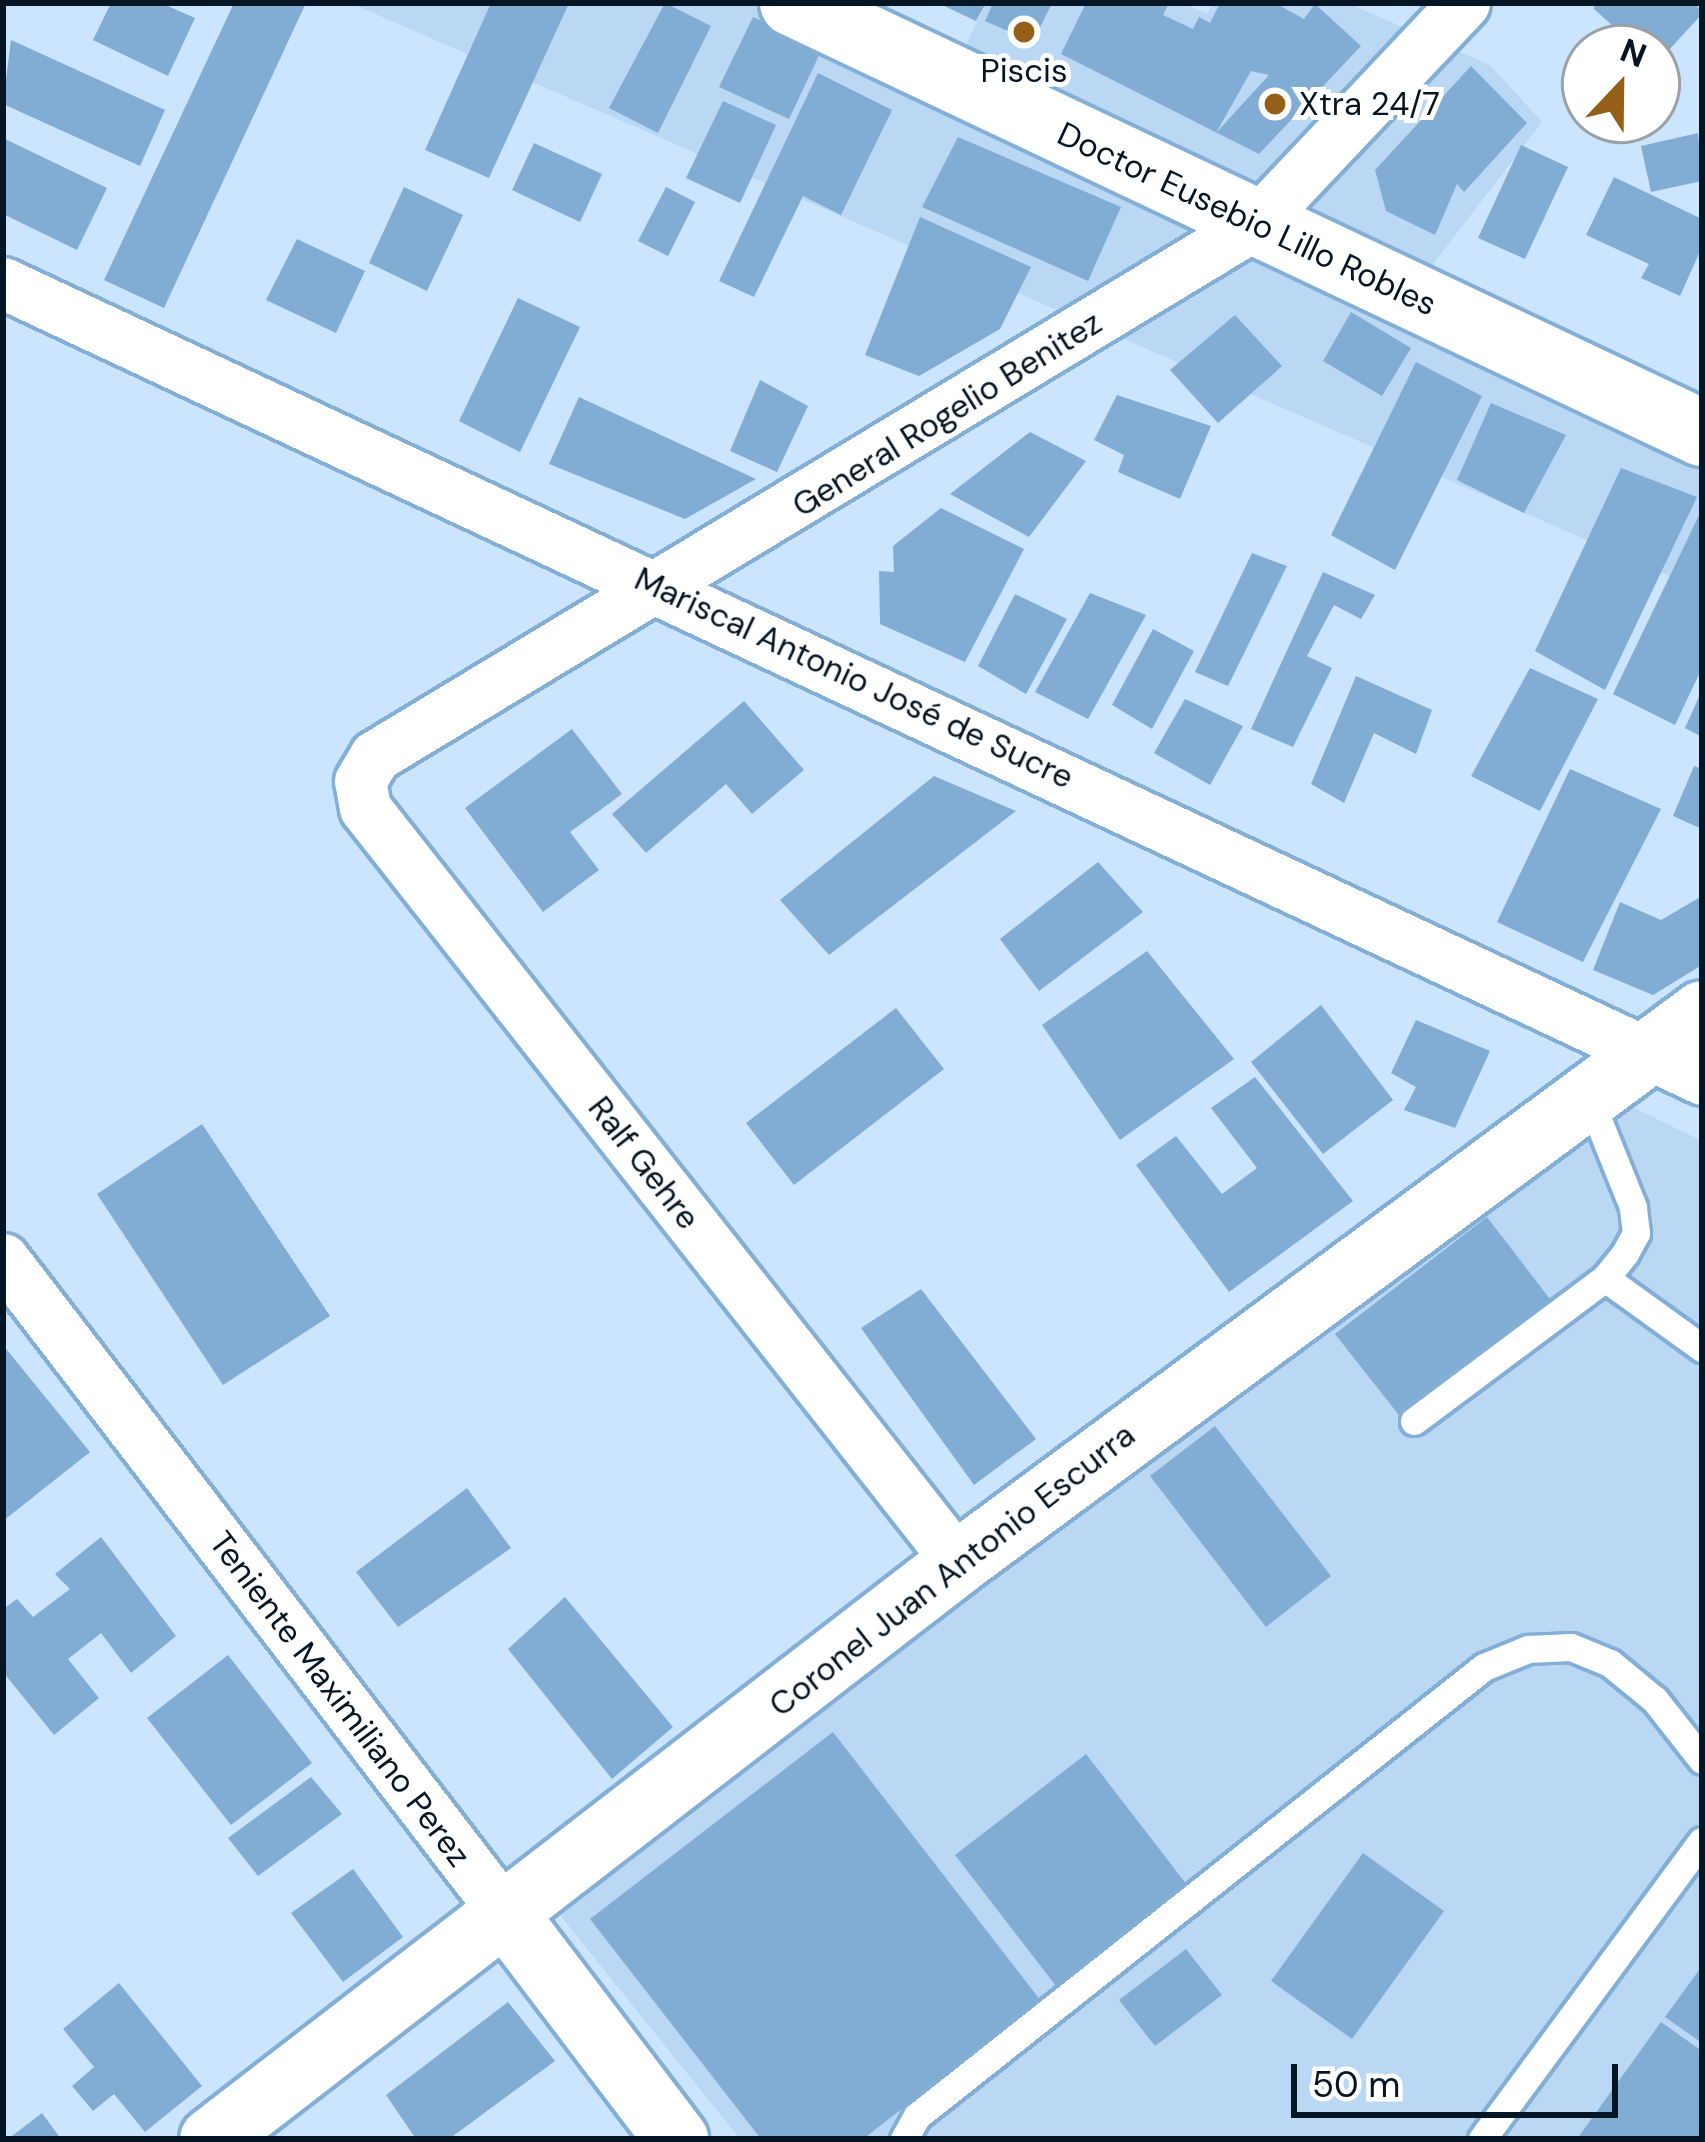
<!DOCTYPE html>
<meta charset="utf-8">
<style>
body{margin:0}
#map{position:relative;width:1705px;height:2142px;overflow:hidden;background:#cbe5fe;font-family:"DM Sans",sans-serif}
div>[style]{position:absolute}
.built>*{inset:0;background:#bad8f4}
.building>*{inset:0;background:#81acd4}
.roads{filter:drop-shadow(3px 0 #83aed6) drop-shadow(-3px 0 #83aed6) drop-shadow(0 3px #83aed6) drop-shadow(0 -3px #83aed6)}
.service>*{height:27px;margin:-13.5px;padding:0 13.5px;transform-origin:13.5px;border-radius:13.5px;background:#fff}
.minor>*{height:51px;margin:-25.5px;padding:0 25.5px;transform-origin:25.5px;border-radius:25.5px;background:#fff}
.tertiary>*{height:63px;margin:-31.5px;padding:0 31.5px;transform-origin:31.5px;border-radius:31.5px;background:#fff}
.secondary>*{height:66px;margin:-33px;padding:0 33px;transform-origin:33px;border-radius:33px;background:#fff}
.dots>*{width:33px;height:33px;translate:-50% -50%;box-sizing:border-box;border:6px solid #fff;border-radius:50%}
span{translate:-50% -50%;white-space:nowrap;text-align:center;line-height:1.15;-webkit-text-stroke:10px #fff;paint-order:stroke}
.poi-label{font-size:33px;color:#051523}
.left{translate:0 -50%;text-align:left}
.street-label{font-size:33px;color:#051523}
.frame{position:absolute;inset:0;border:6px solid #051523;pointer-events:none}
.north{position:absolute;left:1561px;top:24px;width:120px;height:120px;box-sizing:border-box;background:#fff;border:3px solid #9ba1a7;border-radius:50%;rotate:22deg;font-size:33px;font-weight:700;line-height:48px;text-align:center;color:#051523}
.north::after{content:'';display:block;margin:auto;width:42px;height:54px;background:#965f18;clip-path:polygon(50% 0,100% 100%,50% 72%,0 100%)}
.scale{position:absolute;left:1291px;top:2064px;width:327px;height:54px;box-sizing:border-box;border:6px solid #051523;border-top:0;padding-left:15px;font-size:36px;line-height:42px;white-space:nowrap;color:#051523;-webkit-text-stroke:9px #fff;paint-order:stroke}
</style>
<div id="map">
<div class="built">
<div style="clip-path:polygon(350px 3px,831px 3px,956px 66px,986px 3px,1182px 3px,1207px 14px,1213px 3px,1347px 3px,1490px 65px,1542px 122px,1421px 280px,1702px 415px,1702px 590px)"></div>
<div style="clip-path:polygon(1628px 1105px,1702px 1141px,1702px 2139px,740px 2139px,555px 1909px)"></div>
</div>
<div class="building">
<div style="clip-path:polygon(111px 3px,161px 3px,195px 18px,168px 76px,93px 40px)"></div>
<div style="clip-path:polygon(234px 3px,306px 3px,164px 308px,104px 280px)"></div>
<div style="clip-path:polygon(491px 3px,569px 3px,489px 178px,425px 150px)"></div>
<div style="clip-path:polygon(665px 3px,711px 26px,658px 133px,609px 108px)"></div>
<div style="clip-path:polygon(938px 3px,986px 3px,976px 21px)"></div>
<div style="clip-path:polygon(993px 3px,1052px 3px,1033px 42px,985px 21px)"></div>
<div style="clip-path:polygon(evenodd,1086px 3px,1169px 3px,1163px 15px,1193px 29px,1199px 17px,1210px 23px,1220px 3px,1275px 3px,1304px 19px,1315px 4px,1361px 46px,1259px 154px,1061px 54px,1086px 3px,1251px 71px,1269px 75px,1216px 133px,1251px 71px)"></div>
<div style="clip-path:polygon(1598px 3px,1695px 3px,1702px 14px,1657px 63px,1657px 48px,1637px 48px,1593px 8px)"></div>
<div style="clip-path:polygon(753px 17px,823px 47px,789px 119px,719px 87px)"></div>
<div style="clip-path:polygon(11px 40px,165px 110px,140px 166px,3px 104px)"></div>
<div style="clip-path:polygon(1471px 66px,1527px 123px,1464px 192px,1457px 184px,1435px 235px,1386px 211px,1375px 170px)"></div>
<div style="clip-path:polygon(818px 73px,892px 110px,841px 215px,803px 196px,754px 297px,719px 281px)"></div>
<div style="clip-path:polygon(723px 101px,776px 125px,740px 203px,686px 178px)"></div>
<div style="clip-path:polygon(1698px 133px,1702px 181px,1651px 192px,1641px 146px)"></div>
<div style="clip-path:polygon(958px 137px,1121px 207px,1088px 281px,922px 207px)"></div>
<div style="clip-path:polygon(3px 138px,107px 188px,77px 250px,3px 214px)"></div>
<div style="clip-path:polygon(534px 143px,602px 174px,580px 222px,512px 190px)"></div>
<div style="clip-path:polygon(1521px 145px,1568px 167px,1525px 259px,1478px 238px)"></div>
<div style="clip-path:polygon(1614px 177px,1702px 219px,1702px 247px,1680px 296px,1641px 278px,1649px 264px,1586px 235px)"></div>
<div style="clip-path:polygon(404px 187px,463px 215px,427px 291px,369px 263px)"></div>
<div style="clip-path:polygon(666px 187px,695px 202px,668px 256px,638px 241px)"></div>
<div style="clip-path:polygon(920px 217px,1031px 267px,1000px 329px,919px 376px,865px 355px)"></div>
<div style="clip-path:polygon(297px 239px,365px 271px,336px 333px,266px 300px)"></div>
<div style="clip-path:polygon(518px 298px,580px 327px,520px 452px,459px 421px)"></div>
<div style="clip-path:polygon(1351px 312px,1411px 348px,1382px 396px,1323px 361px)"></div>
<div style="clip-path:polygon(1235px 315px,1282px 366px,1218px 423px,1170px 370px)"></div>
<div style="clip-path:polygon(1416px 362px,1482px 396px,1395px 570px,1331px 535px)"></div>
<div style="clip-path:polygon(760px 380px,808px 406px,777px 472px,730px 451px)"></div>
<div style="clip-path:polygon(1117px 395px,1211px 426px,1180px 499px,1118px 472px,1124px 455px,1094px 440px)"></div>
<div style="clip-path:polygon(579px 397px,756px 479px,685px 519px,549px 464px)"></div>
<div style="clip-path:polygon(1491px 403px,1566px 435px,1524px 513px,1457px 480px)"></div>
<div style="clip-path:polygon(1030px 432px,1086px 461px,1029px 537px,950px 494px)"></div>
<div style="clip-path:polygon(1621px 468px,1697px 497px,1605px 690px,1535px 651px)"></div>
<div style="clip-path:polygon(941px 508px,1024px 549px,965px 662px,880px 624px,879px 571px,894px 572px,893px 546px)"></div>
<div style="clip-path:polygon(1702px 509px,1702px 668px,1675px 725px,1613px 694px)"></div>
<div style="clip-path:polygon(1252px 553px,1287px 566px,1228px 686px,1195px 672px)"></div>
<div style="clip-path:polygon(1323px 572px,1375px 595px,1361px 619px,1334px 605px,1307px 656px,1332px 668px,1293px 747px,1251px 729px)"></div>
<div style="clip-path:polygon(1090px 593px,1146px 615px,1088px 719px,1035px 692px)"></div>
<div style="clip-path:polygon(1015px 594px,1067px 619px,1026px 694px,978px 666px)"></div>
<div style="clip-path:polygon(1153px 629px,1194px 651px,1152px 729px,1112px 705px)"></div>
<div style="clip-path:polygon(1530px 668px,1598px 699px,1540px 811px,1471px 776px)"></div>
<div style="clip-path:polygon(1356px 676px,1432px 710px,1416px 754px,1374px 733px,1344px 803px,1311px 784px)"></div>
<div style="clip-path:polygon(1702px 690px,1702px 737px,1685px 728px)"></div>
<div style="clip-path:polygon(1185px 699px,1243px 726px,1210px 785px,1154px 753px)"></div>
<div style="clip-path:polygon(744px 701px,804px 770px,752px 814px,726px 784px,646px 853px,612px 814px)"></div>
<div style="clip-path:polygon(572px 729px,622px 794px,570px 832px,599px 870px,543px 912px,465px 808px)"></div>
<div style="clip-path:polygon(1694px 766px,1702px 769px,1702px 829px,1673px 816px)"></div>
<div style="clip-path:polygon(1570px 769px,1661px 809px,1583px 962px,1497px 922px)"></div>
<div style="clip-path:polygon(934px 776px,1016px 811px,829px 955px,780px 900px)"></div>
<div style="clip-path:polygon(1098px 862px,1143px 912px,1039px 991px,1000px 939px)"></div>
<div style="clip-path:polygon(1702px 896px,1702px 965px,1653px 995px,1593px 970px,1620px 902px,1661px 920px)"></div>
<div style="clip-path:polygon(1147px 951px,1234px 1059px,1120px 1140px,1042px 1025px)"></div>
<div style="clip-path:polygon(1321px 1005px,1393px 1100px,1323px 1154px,1251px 1062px)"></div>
<div style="clip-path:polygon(896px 1008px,944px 1069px,794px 1185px,746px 1123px)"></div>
<div style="clip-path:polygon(1416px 1020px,1490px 1051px,1455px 1128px,1404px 1110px,1416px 1087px,1391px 1073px)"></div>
<div style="clip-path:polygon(1255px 1077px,1353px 1201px,1229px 1292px,1136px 1165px,1176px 1136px,1222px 1194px,1257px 1168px,1211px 1108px)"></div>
<div style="clip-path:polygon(202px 1124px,330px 1316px,223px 1385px,97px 1194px)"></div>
<div style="clip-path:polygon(1487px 1217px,1553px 1303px,1402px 1419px,1335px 1334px)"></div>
<div style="clip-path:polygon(921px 1289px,1036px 1439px,974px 1485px,861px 1328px)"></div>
<div style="clip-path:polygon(3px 1345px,90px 1452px,3px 1521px)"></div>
<div style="clip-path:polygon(1215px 1426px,1331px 1576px,1266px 1627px,1150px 1476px)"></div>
<div style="clip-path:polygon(467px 1488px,511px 1548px,398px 1627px,356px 1572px)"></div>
<div style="clip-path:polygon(101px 1537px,176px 1636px,131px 1673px,101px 1633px,68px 1659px,99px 1698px,54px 1735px,3px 1672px,3px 1609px,17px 1599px,33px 1617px,70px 1589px,55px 1574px)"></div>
<div style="clip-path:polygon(565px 1597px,673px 1727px,612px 1779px,508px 1649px)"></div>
<div style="clip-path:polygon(228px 1655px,312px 1763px,231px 1825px,147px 1718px)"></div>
<div style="clip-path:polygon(833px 1732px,1041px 2001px,863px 2139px,761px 2139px,590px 1919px)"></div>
<div style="clip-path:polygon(1086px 1754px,1187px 1885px,1056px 1986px,955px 1855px)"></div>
<div style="clip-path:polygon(311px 1777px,342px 1814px,258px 1876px,228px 1838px)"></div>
<div style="clip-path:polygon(1363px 1853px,1444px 1911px,1352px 2039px,1271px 1981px)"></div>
<div style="clip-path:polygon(353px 1869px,403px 1937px,343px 1982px,291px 1913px)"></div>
<div style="clip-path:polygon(1186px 1949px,1222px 1995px,1155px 2046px,1119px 2000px)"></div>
<div style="clip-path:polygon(1702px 1966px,1702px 2043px,1665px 2017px)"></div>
<div style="clip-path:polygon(119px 1983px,202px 2086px,145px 2132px,114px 2094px,93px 2111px,72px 2086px,94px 2067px,63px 2029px)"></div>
<div style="clip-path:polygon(508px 2002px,555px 2061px,449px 2139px,416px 2139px,386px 2095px)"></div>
<div style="clip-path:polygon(1661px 2022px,1702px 2051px,1702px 2139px,1577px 2139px)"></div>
<div style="clip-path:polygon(42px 2113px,61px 2139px,8px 2139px)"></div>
</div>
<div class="roads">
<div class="service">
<div style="left:1605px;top:1278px;width:120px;rotate:35.8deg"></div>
<div style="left:1414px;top:1421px;width:239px;rotate:-36.8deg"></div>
<div style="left:1605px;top:1278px;width:32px;rotate:-51deg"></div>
<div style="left:1625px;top:1253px;width:23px;rotate:-61deg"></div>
<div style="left:1636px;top:1233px;width:26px;rotate:-97deg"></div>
<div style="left:1633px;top:1207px;width:121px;rotate:-111.9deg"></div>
<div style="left:904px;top:2139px;width:26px;rotate:-61deg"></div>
<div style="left:917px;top:2116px;width:723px;rotate:-38.38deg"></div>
<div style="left:1484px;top:1667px;width:48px;rotate:-22.2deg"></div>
<div style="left:1528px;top:1649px;width:43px;rotate:-2.7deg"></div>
<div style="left:1571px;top:1647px;width:42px;rotate:22.3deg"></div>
<div style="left:1610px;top:1663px;width:58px;rotate:39.4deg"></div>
<div style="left:1655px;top:1700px;width:76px;rotate:51.9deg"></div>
<div style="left:1482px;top:2139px;width:370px;rotate:-53.6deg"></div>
</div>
<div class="minor">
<div style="left:3px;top:283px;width:1876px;rotate:25.1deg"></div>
<div style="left:3px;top:1259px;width:828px;rotate:52.51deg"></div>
<div style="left:958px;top:1562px;width:959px;rotate:-128.18deg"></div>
<div style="left:365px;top:808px;width:27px;rotate:-100deg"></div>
<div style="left:360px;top:781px;width:29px;rotate:-59deg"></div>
<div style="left:375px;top:756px;width:1028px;rotate:-31.15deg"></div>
<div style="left:1255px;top:224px;width:304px;rotate:-46.6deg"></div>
</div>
<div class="tertiary">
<div style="left:507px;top:1916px;width:280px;rotate:52.8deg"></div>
<div style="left:211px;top:2139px;width:944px;rotate:-37.68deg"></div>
<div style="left:958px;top:1562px;width:925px;rotate:-36.47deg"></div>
</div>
<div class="secondary">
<div style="left:793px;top:3px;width:1006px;rotate:25.32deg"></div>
</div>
</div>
<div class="dots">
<div style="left:1024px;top:32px;background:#965f18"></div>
<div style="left:1275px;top:104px;background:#965f18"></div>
</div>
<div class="poi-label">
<span style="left:1024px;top:71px">Piscis</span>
<span class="left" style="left:1299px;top:104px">Xtra 24/7</span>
</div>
<div class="street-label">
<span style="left:1247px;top:219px;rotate:25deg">Doctor Eusebio Lillo Robles</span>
<span style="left:947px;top:414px;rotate:-32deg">General Rogelio Benitez</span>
<span style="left:854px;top:678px;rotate:25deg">Mariscal Antonio José de Sucre</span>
<span style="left:644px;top:1163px;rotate:52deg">Ralf Gehre</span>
<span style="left:952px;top:1570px;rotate:-38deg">Coronel Juan Antonio Escurra</span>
<span style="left:340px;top:1699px;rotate:53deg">Teniente Maximiliano Perez</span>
</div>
<div class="frame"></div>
<div class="north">N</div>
<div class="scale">50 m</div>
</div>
